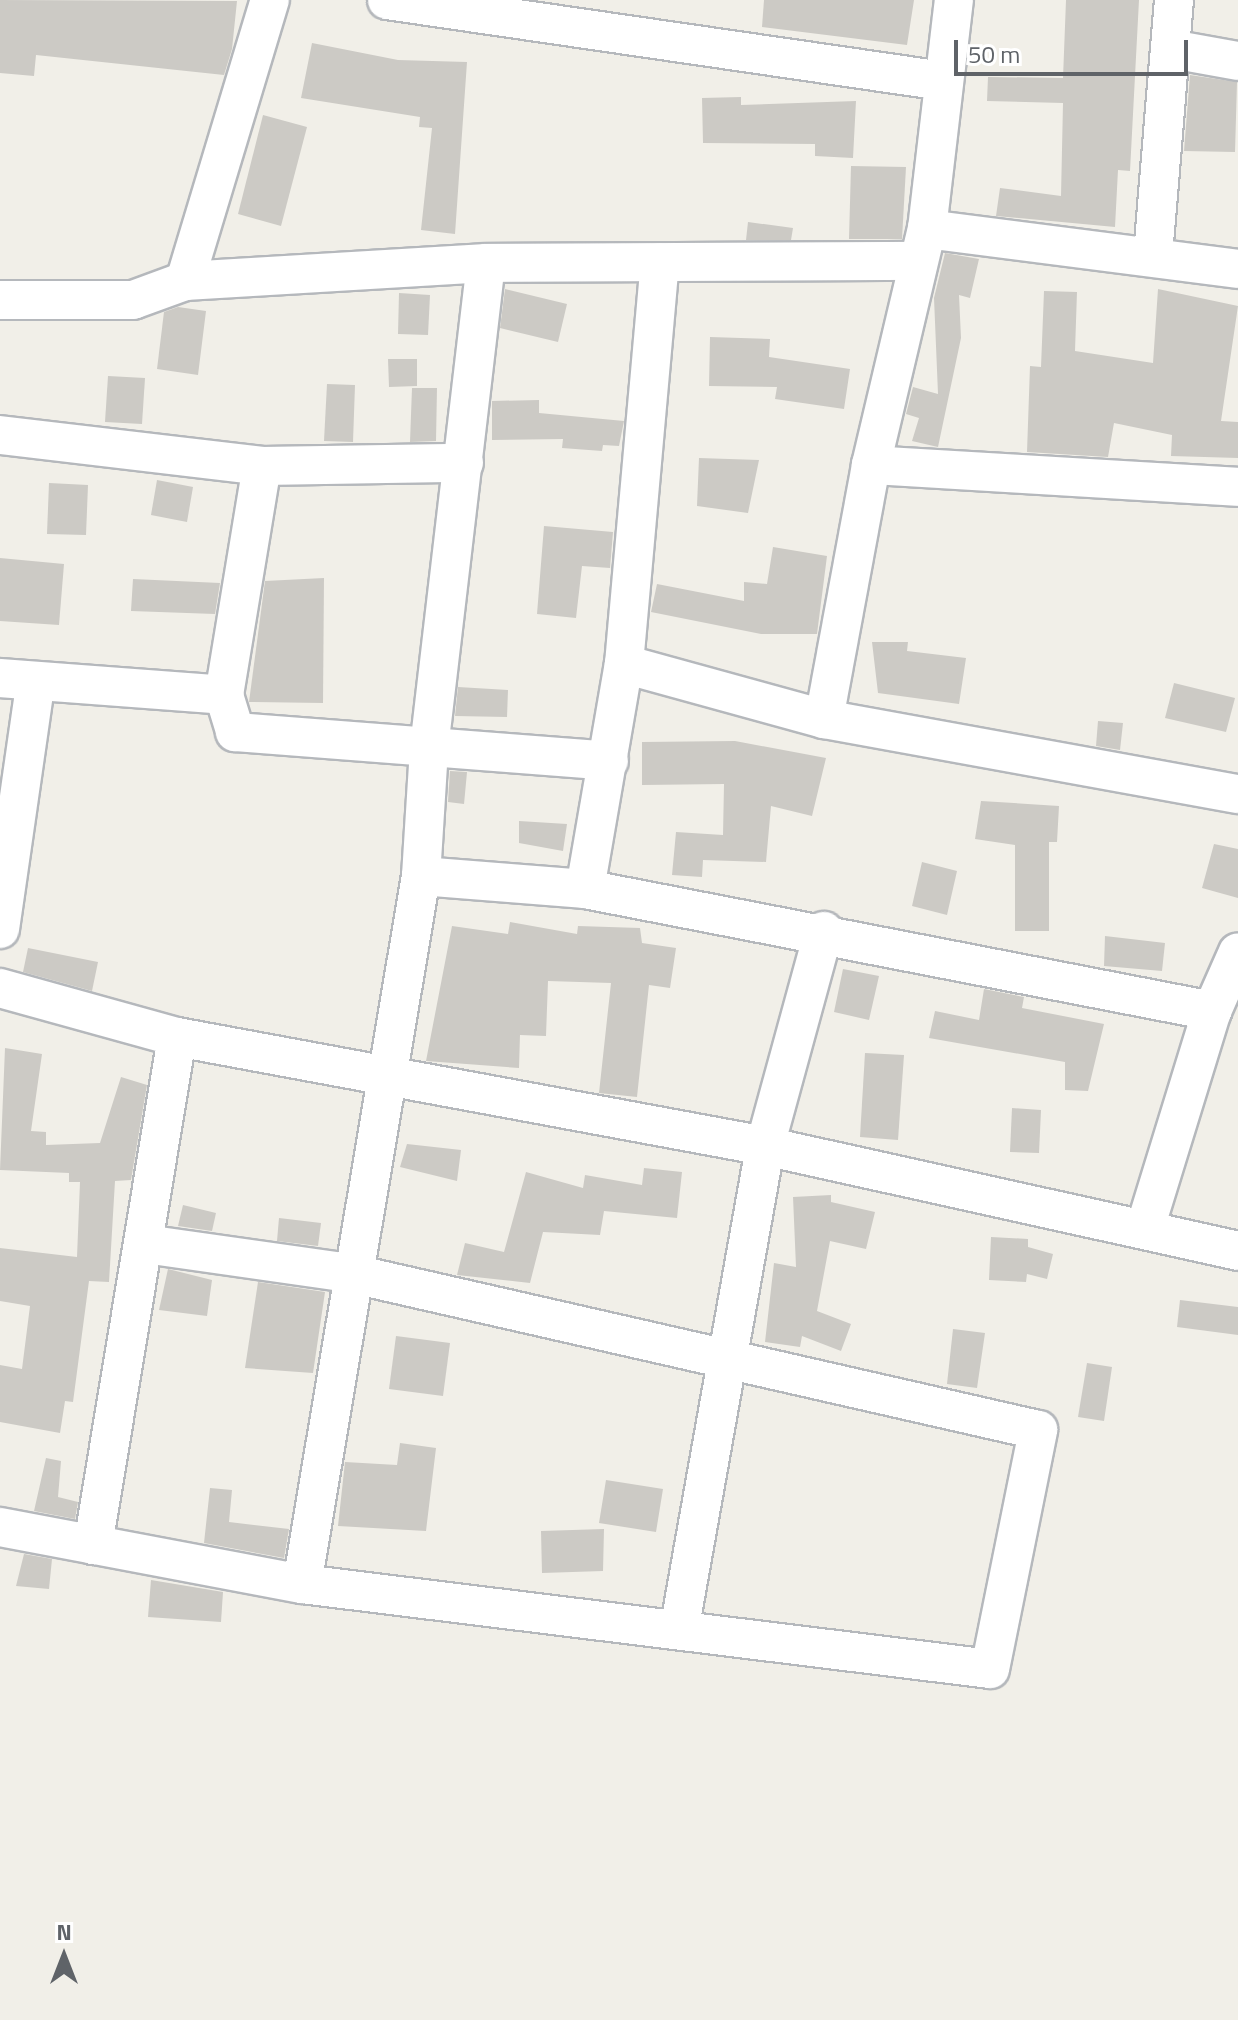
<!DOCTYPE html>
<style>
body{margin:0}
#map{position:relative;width:1238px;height:2020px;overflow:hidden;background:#f1efe8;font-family:"Titillium Web",sans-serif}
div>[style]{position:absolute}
.building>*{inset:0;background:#cccac5}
.roads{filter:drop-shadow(2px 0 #b5b8bc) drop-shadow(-2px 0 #b5b8bc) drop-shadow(0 2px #b5b8bc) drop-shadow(0 -2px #b5b8bc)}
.minor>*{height:38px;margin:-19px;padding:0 19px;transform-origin:19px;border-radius:19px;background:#fff}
span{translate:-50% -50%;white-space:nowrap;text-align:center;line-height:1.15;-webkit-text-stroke:6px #fff;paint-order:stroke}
.north{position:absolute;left:24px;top:1916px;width:80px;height:80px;-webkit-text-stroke:6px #fff;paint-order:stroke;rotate:0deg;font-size:22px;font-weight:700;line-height:32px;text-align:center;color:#5f6368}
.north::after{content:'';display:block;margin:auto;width:28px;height:36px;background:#5f6368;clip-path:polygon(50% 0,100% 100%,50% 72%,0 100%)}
.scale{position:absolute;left:954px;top:40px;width:234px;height:36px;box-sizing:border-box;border:4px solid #5f6368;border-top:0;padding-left:10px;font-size:24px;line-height:28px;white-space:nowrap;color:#5f6368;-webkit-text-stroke:6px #fff;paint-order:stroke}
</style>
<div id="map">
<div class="building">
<div style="clip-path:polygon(0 0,237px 1px,232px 49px,224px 75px,36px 55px,34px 76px,0 73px)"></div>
<div style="clip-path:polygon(764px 0,914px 0,907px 45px,762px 27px)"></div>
<div style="clip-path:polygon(1066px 0,1139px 0,1130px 171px,1118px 170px,1115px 227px,996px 216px,1000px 188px,1061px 196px,1063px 103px,987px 101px,988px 77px,1063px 78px)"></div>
<div style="clip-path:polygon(312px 43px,398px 60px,467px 62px,455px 234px,421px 230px,432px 128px,419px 127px,420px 117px,301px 98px)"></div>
<div style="clip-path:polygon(1190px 75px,1237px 82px,1235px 152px,1184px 151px)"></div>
<div style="clip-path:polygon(741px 97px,741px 105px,856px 101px,853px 158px,815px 156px,815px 144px,703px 143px,702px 98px)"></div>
<div style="clip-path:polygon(263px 115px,307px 127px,281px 226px,238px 214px)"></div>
<div style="clip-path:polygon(851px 166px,906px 167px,902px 239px,849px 239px)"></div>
<div style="clip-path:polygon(748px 222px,793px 228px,791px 240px,746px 240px)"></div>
<div style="clip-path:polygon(945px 253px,979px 259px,970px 298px,959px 295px,961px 338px,938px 447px,912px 441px,919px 418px,906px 414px,913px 387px,938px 394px,934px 298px)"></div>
<div style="clip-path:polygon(505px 289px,567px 304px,558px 342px,500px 328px)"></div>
<div style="clip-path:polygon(1158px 289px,1238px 306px,1221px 421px,1238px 422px,1238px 458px,1171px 456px,1172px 435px,1114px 423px,1108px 457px,1027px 452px,1030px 366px,1041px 367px,1044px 291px,1077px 292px,1075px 351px,1153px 363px)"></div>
<div style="clip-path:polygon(399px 293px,430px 295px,428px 335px,398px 334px)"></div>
<div style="clip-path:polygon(178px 307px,206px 311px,198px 375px,157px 369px,164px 312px)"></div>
<div style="clip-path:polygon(710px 337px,770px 339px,769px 357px,850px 369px,844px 409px,775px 399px,777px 387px,709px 386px)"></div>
<div style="clip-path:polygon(388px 359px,417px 359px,417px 386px,389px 387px)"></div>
<div style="clip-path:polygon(108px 376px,145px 378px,142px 424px,105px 422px)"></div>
<div style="clip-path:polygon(327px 384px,355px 385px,353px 442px,324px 441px)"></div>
<div style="clip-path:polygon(412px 388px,437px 388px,436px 441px,410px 442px)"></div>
<div style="clip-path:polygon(539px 400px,539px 413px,624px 421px,619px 446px,603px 445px,602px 451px,562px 448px,563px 439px,492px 440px,492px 401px)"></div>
<div style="clip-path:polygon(699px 458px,759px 460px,748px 513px,697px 506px)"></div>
<div style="clip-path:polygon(157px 480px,193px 487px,187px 522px,151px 515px)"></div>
<div style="clip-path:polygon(49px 483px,88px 485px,86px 535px,47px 534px)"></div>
<div style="clip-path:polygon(544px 526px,613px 532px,610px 568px,582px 566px,576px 618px,537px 614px)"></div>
<div style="clip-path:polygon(773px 547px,827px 556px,817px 634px,761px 634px,651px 612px,657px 584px,744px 601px,744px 582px,767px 584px)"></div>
<div style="clip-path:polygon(0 558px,64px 564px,59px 625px,0 621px)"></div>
<div style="clip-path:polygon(324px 578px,323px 703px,249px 702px,265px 581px)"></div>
<div style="clip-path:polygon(133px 579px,220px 583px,215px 614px,131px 611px)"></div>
<div style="clip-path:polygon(872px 642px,908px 642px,907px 651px,966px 658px,959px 704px,878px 693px)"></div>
<div style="clip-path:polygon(1174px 683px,1235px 698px,1226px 732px,1165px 718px)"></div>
<div style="clip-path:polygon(458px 687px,508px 690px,507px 717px,455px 716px)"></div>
<div style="clip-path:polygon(1098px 721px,1123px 723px,1120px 750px,1096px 746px)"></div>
<div style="clip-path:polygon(735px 741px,826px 758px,812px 816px,771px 806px,766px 862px,703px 860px,702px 877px,672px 875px,676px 832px,723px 835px,724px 784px,642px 785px,642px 742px)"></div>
<div style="clip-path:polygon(450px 771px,467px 772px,464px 804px,448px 802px)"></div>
<div style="clip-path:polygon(981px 801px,1059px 806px,1057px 842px,1049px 842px,1049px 931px,1015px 931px,1015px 845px,975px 839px)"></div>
<div style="clip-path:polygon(519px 821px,567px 824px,563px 851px,519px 843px)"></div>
<div style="clip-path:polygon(1214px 844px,1238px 849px,1238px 898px,1202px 888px)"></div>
<div style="clip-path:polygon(922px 862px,957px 871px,947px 915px,912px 906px)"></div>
<div style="clip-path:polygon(510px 922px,577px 934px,578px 926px,640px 928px,642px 943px,676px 948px,670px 988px,649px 985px,637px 1097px,599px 1093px,611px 983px,548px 981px,546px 1036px,520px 1035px,519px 1068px,426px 1061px,452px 926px,508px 934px)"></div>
<div style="clip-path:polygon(1105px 936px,1165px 943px,1162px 971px,1104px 966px)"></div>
<div style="clip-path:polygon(28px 948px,98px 962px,92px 991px,23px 972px)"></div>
<div style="clip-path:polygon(843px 969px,879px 976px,869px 1020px,834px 1012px)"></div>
<div style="clip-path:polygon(984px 989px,1024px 997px,1022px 1008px,1104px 1024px,1088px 1091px,1065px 1090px,1065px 1062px,929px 1038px,935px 1011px,979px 1020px)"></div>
<div style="clip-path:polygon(5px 1048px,42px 1054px,31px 1131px,46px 1132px,46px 1145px,100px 1143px,121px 1077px,147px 1085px,131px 1180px,115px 1181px,109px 1282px,89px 1281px,73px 1402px,65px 1401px,60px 1433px,0 1422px,0 1365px,22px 1369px,30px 1306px,0 1301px,0 1248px,77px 1257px,80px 1182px,69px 1182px,69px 1173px,0 1170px)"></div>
<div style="clip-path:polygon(865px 1053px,904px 1055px,898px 1140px,860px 1137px)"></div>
<div style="clip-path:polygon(1012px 1108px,1041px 1110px,1039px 1153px,1010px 1152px)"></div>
<div style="clip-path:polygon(407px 1144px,461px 1150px,457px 1181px,400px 1167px)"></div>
<div style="clip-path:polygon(644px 1168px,682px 1172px,677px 1218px,604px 1211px,600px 1235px,543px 1232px,530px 1283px,457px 1275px,465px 1243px,504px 1252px,526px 1172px,583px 1188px,585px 1175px,642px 1185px)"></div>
<div style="clip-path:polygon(831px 1195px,831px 1202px,875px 1212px,866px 1249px,830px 1241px,817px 1311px,851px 1324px,841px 1351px,802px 1336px,800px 1347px,765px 1342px,774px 1263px,796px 1267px,793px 1197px)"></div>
<div style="clip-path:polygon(183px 1205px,216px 1213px,212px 1231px,178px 1226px)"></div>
<div style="clip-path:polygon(279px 1218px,321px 1223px,318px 1246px,277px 1241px)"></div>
<div style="clip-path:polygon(991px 1237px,1028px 1239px,1028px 1247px,1053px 1254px,1047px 1279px,1027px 1274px,1026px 1282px,989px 1280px)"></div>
<div style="clip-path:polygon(168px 1269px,212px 1280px,207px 1316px,159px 1310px)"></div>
<div style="clip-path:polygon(258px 1282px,325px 1292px,313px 1373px,245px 1368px)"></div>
<div style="clip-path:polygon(1180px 1300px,1238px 1307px,1238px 1335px,1177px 1327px)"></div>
<div style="clip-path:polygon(953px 1329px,985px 1333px,977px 1388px,947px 1384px)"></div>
<div style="clip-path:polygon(396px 1336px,450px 1343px,443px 1396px,389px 1389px)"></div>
<div style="clip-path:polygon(1087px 1363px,1112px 1367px,1104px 1421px,1078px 1417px)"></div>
<div style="clip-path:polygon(400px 1443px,436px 1448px,426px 1531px,338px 1526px,345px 1462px,397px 1465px)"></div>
<div style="clip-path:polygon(46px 1458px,61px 1461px,58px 1497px,78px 1502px,75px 1519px,34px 1511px)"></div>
<div style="clip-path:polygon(606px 1480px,663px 1489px,656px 1532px,599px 1523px)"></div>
<div style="clip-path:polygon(210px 1488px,232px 1490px,229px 1522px,289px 1529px,284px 1558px,204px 1543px)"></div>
<div style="clip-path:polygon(604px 1529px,603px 1571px,542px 1573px,541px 1531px)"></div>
<div style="clip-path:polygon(24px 1554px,52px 1559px,49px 1589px,16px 1586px)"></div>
<div style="clip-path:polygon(151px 1580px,223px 1592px,221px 1622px,148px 1617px)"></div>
</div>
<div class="roads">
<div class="minor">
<div style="left:387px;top:0;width:562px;rotate:8.29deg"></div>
<div style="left:1171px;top:49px;width:68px;rotate:10.2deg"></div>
<div style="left:927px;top:229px;width:314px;rotate:7.3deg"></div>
<div style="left:1153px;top:255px;width:256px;rotate:-85.3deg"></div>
<div style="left:185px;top:281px;width:294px;rotate:-73.2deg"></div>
<div style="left:0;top:300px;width:133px"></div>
<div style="left:133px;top:300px;width:55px;rotate:-20.1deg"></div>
<div style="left:185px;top:281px;width:302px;rotate:-3.4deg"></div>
<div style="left:486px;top:263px;width:432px;rotate:-0.3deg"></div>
<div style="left:0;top:435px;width:264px;rotate:6.7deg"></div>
<div style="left:262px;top:466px;width:202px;rotate:-0.9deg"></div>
<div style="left:871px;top:465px;width:368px;rotate:3.4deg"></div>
<div style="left:624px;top:664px;width:403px;rotate:-84.9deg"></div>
<div style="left:0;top:678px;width:225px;rotate:4.3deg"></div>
<div style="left:224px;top:695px;width:232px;rotate:-80.6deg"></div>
<div style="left:224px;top:695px;width:39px;rotate:73deg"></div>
<div style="left:235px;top:732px;width:375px;rotate:4.4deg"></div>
<div style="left:824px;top:719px;width:421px;rotate:10.3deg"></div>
<div style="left:421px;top:876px;width:128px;rotate:-86.4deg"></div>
<div style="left:429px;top:748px;width:488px;rotate:-83.3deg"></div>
<div style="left:585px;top:889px;width:639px;rotate:11.01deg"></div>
<div style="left:0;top:929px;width:246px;rotate:-81.8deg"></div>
<div style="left:0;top:988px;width:184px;rotate:15.5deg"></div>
<div style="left:177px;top:1037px;width:598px;rotate:10.5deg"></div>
<div style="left:765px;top:1146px;width:485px;rotate:12.5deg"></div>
<div style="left:1146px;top:1225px;width:224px;rotate:-72.9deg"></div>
<div style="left:1212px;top:1011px;width:64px;rotate:-66.2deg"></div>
<div style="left:0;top:1527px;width:307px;rotate:10.7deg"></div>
<div style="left:302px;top:1584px;width:693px;rotate:7.04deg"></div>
<div style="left:990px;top:1669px;width:244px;rotate:-78.6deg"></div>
<div style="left:1038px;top:1430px;width:707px;rotate:-167.16deg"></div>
<div style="left:349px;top:1273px;width:205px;rotate:-171.9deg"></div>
<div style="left:93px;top:1545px;width:515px;rotate:-80.61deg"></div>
<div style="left:302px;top:1584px;width:718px;rotate:-80.46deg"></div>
<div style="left:421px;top:876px;width:165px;rotate:4.5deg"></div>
<div style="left:585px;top:889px;width:228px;rotate:-80.2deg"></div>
<div style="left:624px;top:664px;width:207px;rotate:15.4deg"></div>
<div style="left:824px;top:719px;width:258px;rotate:-79.5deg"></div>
<div style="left:871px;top:465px;width:243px;rotate:-76.7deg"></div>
<div style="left:927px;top:229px;width:231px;rotate:-83.3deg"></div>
<div style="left:680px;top:1625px;width:486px;rotate:-79.9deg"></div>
<div style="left:765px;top:1146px;width:223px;rotate:-74.7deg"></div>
</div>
</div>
<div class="north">N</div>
<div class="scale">50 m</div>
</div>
